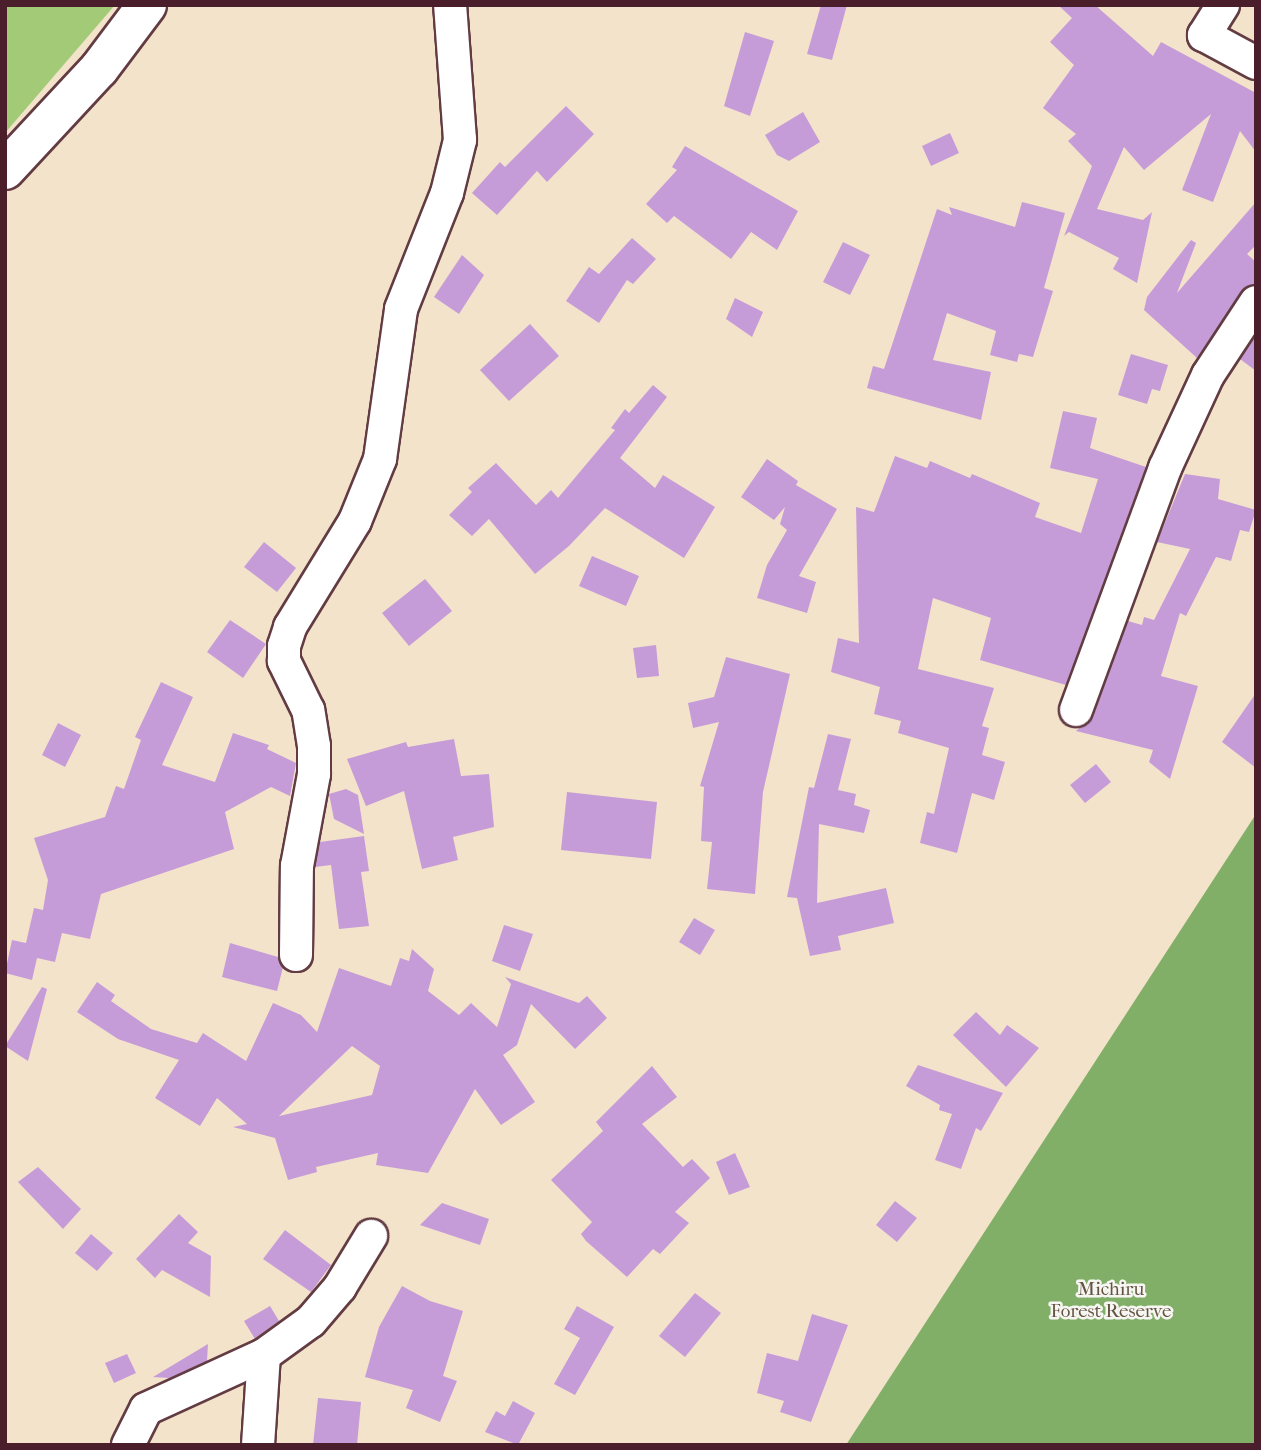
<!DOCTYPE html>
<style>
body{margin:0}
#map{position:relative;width:1261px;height:1450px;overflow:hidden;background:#f3e3cb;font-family:"IM FELL French Canon",serif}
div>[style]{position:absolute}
.green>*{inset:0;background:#a3cb77}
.forest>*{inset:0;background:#82af68}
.building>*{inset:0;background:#c69cd8}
.roads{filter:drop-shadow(2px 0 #633c43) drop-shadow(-2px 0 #633c43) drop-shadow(0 2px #633c43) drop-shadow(0 -2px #633c43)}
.street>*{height:32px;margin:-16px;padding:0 16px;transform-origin:16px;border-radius:16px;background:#fff}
.secondary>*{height:38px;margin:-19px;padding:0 19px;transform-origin:19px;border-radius:19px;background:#fff}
span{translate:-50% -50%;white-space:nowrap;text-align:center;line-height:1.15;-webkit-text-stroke:5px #f6f6f2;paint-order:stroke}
.park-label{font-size:19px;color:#655342}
.frame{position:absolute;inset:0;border:7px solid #4a1f2b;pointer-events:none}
</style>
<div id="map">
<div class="green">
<div style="clip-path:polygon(5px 5px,115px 5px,5px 133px)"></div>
</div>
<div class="forest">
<div style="clip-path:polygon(1256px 814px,1256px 1445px,846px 1445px)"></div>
</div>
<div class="building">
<div style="clip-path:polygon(821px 5px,847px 5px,832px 60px,807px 54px)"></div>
<div style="clip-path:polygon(1058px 5px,1095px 5px,1153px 56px,1161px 42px,1256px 93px,1256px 152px,1240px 131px,1213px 202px,1182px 190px,1211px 114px,1144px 170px,1124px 147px,1097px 209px,1143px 220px,1152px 212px,1137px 283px,1113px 269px,1119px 258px,1069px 232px,1064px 236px,1092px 166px,1068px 141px,1076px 134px,1043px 108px,1074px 65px,1050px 42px,1072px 18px)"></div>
<div style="clip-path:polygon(745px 32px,774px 41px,750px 116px,724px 106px)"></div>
<div style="clip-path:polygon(566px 106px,594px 134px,547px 182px,537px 171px,497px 215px,472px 193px,500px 162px,505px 167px)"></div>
<div style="clip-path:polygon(803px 112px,820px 142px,789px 161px,777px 155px,765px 135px)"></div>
<div style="clip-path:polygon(950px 133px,959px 153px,931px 166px,922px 146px)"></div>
<div style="clip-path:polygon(685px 146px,798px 211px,777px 250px,751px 232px,731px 259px,674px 216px,667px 223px,646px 204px,677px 170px,672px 167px)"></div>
<div style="clip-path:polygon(1022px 202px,1065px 213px,1044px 288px,1053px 291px,1033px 357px,1019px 354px,1017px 362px,990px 355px,996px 331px,947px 313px,933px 360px,991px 372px,981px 420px,867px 388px,873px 366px,884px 369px,937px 209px,952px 215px,949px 207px,1015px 227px)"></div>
<div style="clip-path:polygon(1256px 202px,1256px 245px,1247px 254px,1256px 262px,1256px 284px,1241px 292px,1197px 358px,1144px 310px,1147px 297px,1191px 240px,1196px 243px,1177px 293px)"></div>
<div style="clip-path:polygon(632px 238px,656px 259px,633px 284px,627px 280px,599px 323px,566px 301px,589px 267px,599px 274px)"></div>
<div style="clip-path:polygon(843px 242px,870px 255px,850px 295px,823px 282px)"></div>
<div style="clip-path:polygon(462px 255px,484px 275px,459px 314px,434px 297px)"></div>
<div style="clip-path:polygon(735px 298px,763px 312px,752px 337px,726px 319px)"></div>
<div style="clip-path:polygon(530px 324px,559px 356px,509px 401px,480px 370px)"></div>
<div style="clip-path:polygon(1256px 336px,1256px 371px,1240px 359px)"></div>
<div style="clip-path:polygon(1131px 354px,1168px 365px,1160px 391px,1152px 389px,1147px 404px,1118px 395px)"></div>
<div style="clip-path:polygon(653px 385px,667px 397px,620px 458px,655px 488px,663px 475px,715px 507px,684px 558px,605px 508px,569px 546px,535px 574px,489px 519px,472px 536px,449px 515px,472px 492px,468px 488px,496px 463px,536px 505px,551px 490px,558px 498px,615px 430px,611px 428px,625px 409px,629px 413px)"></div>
<div style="clip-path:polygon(1063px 411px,1097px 418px,1090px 448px,1146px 467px,1066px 685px,980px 660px,991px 618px,933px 598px,918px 669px,994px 688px,982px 726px,989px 728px,982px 755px,1005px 762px,994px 800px,972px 793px,957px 853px,920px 843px,927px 812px,934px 814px,949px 748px,898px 733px,901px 721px,874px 714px,880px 687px,831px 672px,838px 638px,859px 643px,856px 507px,874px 512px,895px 456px,927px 468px,930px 461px,970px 478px,972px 474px,1040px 503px,1035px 517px,1081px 533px,1098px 479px,1050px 468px)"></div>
<div style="clip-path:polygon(767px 459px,798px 481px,796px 485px,837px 509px,799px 576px,816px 582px,807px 613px,757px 598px,767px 565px,787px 530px,780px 524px,785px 507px,774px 520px,741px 497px)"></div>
<div style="clip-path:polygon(1185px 474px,1220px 479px,1218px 499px,1256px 510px,1249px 532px,1240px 530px,1231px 561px,1216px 557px,1186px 616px,1180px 613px,1161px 676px,1198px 686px,1170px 779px,1149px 762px,1153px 750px,1076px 731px,1093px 716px,1128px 621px,1142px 625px,1144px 617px,1154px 620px,1190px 549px,1157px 542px)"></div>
<div style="clip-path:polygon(264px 542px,296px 568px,277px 592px,244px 567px)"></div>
<div style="clip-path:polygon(592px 556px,639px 576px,626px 606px,579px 586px)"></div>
<div style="clip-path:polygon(425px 579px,452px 611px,409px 646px,382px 613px)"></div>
<div style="clip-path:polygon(230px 620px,266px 644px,243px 678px,207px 652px)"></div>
<div style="clip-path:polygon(656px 645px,659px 676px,637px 678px,633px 648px)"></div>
<div style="clip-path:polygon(726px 657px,790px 674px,763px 792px,755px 894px,707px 889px,712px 842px,701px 841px,704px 787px,700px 786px,719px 722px,693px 728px,688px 703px,714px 697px)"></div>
<div style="clip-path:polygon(161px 682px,193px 697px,162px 765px,215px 782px,233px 733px,269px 745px,267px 749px,296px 763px,290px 796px,271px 787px,225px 812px,234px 849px,101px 894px,90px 939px,62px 933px,55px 962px,37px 958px,32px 980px,5px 973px,12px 940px,26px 943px,34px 908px,43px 910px,48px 880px,34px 838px,105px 817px,116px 786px,124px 789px,141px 740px,135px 737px)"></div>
<div style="clip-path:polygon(1256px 693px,1256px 768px,1222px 742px)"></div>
<div style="clip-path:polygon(58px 723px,81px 735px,65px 767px,42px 755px)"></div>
<div style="clip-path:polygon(828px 734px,851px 739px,838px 790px,856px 794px,854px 805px,870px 810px,864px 833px,819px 824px,817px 903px,886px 888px,894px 923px,838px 936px,841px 950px,810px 956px,797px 898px,787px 897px,809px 787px,814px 788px)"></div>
<div style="clip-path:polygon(454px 739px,461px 776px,489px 774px,494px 827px,453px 837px,458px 860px,422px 869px,404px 791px,366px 806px,347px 759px,406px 742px,408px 747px)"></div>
<div style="clip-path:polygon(1096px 764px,1111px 782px,1085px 803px,1070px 785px)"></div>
<div style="clip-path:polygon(346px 789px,358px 795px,364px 834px,334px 819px,329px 794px)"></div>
<div style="clip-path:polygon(567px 792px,657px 802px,651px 859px,561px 850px)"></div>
<div style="clip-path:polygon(364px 836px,369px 871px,361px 872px,369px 926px,339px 929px,331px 865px,315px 867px,320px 842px)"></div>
<div style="clip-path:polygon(694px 918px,715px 930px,700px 955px,679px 942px)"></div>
<div style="clip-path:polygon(504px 925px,533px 934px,520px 971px,492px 961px)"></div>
<div style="clip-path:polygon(230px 943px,278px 957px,283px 967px,277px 991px,222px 977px)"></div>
<div style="clip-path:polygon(evenodd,412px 949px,434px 969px,428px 991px,459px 1015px,471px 1003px,497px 1027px,511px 984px,505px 977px,579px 1003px,587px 996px,607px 1018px,575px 1049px,531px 1004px,517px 1045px,503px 1055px,535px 1102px,501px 1125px,475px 1089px,428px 1173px,376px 1165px,378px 1153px,316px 1167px,317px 1172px,288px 1180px,275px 1138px,233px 1127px,247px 1124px,217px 1098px,200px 1126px,155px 1098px,179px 1060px,118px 1039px,77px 1012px,97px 982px,115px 995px,111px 1001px,151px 1029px,197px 1043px,203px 1033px,246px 1061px,273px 1003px,301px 1015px,317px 1032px,339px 968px,391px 986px,400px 958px,409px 961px,412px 949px,352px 1046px,380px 1066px,372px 1095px,279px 1116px,352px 1046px)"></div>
<div style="clip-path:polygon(42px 987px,47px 989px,28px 1061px,5px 1046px)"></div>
<div style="clip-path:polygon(976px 1012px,1000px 1035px,1007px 1025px,1039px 1048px,1006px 1087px,953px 1035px)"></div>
<div style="clip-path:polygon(918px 1065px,1003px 1093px,981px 1131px,976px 1128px,961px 1169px,935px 1160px,952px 1114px,939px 1110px,940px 1105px,906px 1086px)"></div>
<div style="clip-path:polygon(652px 1066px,677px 1097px,642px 1124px,683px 1167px,692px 1159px,710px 1178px,675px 1212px,689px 1223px,660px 1254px,653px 1249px,627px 1277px,586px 1241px,581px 1234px,592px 1222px,551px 1180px,603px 1131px,596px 1122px)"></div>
<div style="clip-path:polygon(735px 1153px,750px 1187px,729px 1195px,716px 1162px)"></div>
<div style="clip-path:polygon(38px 1167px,81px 1209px,63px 1229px,18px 1182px)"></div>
<div style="clip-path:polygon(895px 1201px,917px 1218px,897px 1242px,876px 1225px)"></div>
<div style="clip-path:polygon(442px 1203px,489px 1219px,480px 1245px,420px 1225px)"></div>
<div style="clip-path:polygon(179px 1214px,198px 1232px,188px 1243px,211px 1256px,210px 1297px,162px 1270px,155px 1278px,136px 1259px)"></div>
<div style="clip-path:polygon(285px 1230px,331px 1265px,311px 1292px,263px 1259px)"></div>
<div style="clip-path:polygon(91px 1234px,113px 1253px,97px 1271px,75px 1253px)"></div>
<div style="clip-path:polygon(402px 1286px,430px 1301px,463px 1311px,443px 1376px,457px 1381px,440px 1422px,406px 1408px,413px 1390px,365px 1377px,379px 1327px)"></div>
<div style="clip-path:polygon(695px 1293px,721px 1313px,685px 1357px,659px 1336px)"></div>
<div style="clip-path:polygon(270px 1306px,279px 1321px,255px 1339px,244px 1321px)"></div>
<div style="clip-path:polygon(577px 1306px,614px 1327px,575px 1395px,554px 1384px,580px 1338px,564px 1329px)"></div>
<div style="clip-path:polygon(812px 1314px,848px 1325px,811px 1422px,780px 1412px,784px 1401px,757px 1393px,767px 1353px,798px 1361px)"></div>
<div style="clip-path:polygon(208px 1344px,207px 1361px,170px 1378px,153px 1377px)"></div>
<div style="clip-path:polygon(127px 1354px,136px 1373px,114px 1383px,105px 1363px)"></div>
<div style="clip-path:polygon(318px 1398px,361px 1402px,357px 1445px,313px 1445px)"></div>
<div style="clip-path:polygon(513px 1401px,535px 1413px,518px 1445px,485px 1432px,496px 1411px,505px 1416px)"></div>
</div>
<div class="roads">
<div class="street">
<div style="left:1223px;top:5px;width:36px;rotate:122deg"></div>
<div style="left:1204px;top:35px;width:59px;rotate:28.3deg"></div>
<div style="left:1076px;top:710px;width:258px;rotate:-69.8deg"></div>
<div style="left:1165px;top:468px;width:102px;rotate:-65.2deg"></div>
<div style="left:1208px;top:375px;width:87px;rotate:-56.7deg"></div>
<div style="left:296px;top:955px;width:89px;rotate:-89.4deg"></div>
<div style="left:297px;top:866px;width:94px;rotate:-79.5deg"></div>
<div style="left:314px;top:774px;width:28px;rotate:-90deg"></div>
<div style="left:314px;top:746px;width:36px;rotate:-99deg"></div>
<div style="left:308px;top:710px;width:55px;rotate:-116.1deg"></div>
<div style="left:284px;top:661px;width:15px;rotate:-90deg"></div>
<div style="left:284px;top:646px;width:20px;rotate:-72deg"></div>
<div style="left:290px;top:627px;width:124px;rotate:-58.5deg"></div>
<div style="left:355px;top:521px;width:67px;rotate:-68deg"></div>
<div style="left:380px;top:459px;width:151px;rotate:-82deg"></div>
<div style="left:401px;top:309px;width:125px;rotate:-68.4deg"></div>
<div style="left:447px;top:193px;width:55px;rotate:-76.2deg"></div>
<div style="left:460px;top:140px;width:135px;rotate:-94.2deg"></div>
<div style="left:128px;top:1445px;width:40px;rotate:-63.4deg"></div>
<div style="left:146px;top:1409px;width:130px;rotate:-24.6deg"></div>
<div style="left:264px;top:1355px;width:58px;rotate:-35.9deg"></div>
<div style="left:311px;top:1321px;width:45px;rotate:-49.5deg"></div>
<div style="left:340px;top:1287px;width:60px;rotate:-58.7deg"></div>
<div style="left:258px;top:1445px;width:90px;rotate:-86.2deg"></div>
</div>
<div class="secondary">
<div style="left:5px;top:170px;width:138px;rotate:-47.1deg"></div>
<div style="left:99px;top:69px;width:80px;rotate:-53.1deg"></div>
</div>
</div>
<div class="park-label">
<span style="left:1111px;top:1301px">Michiru<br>Forest Reserve</span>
</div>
<div class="frame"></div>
</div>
